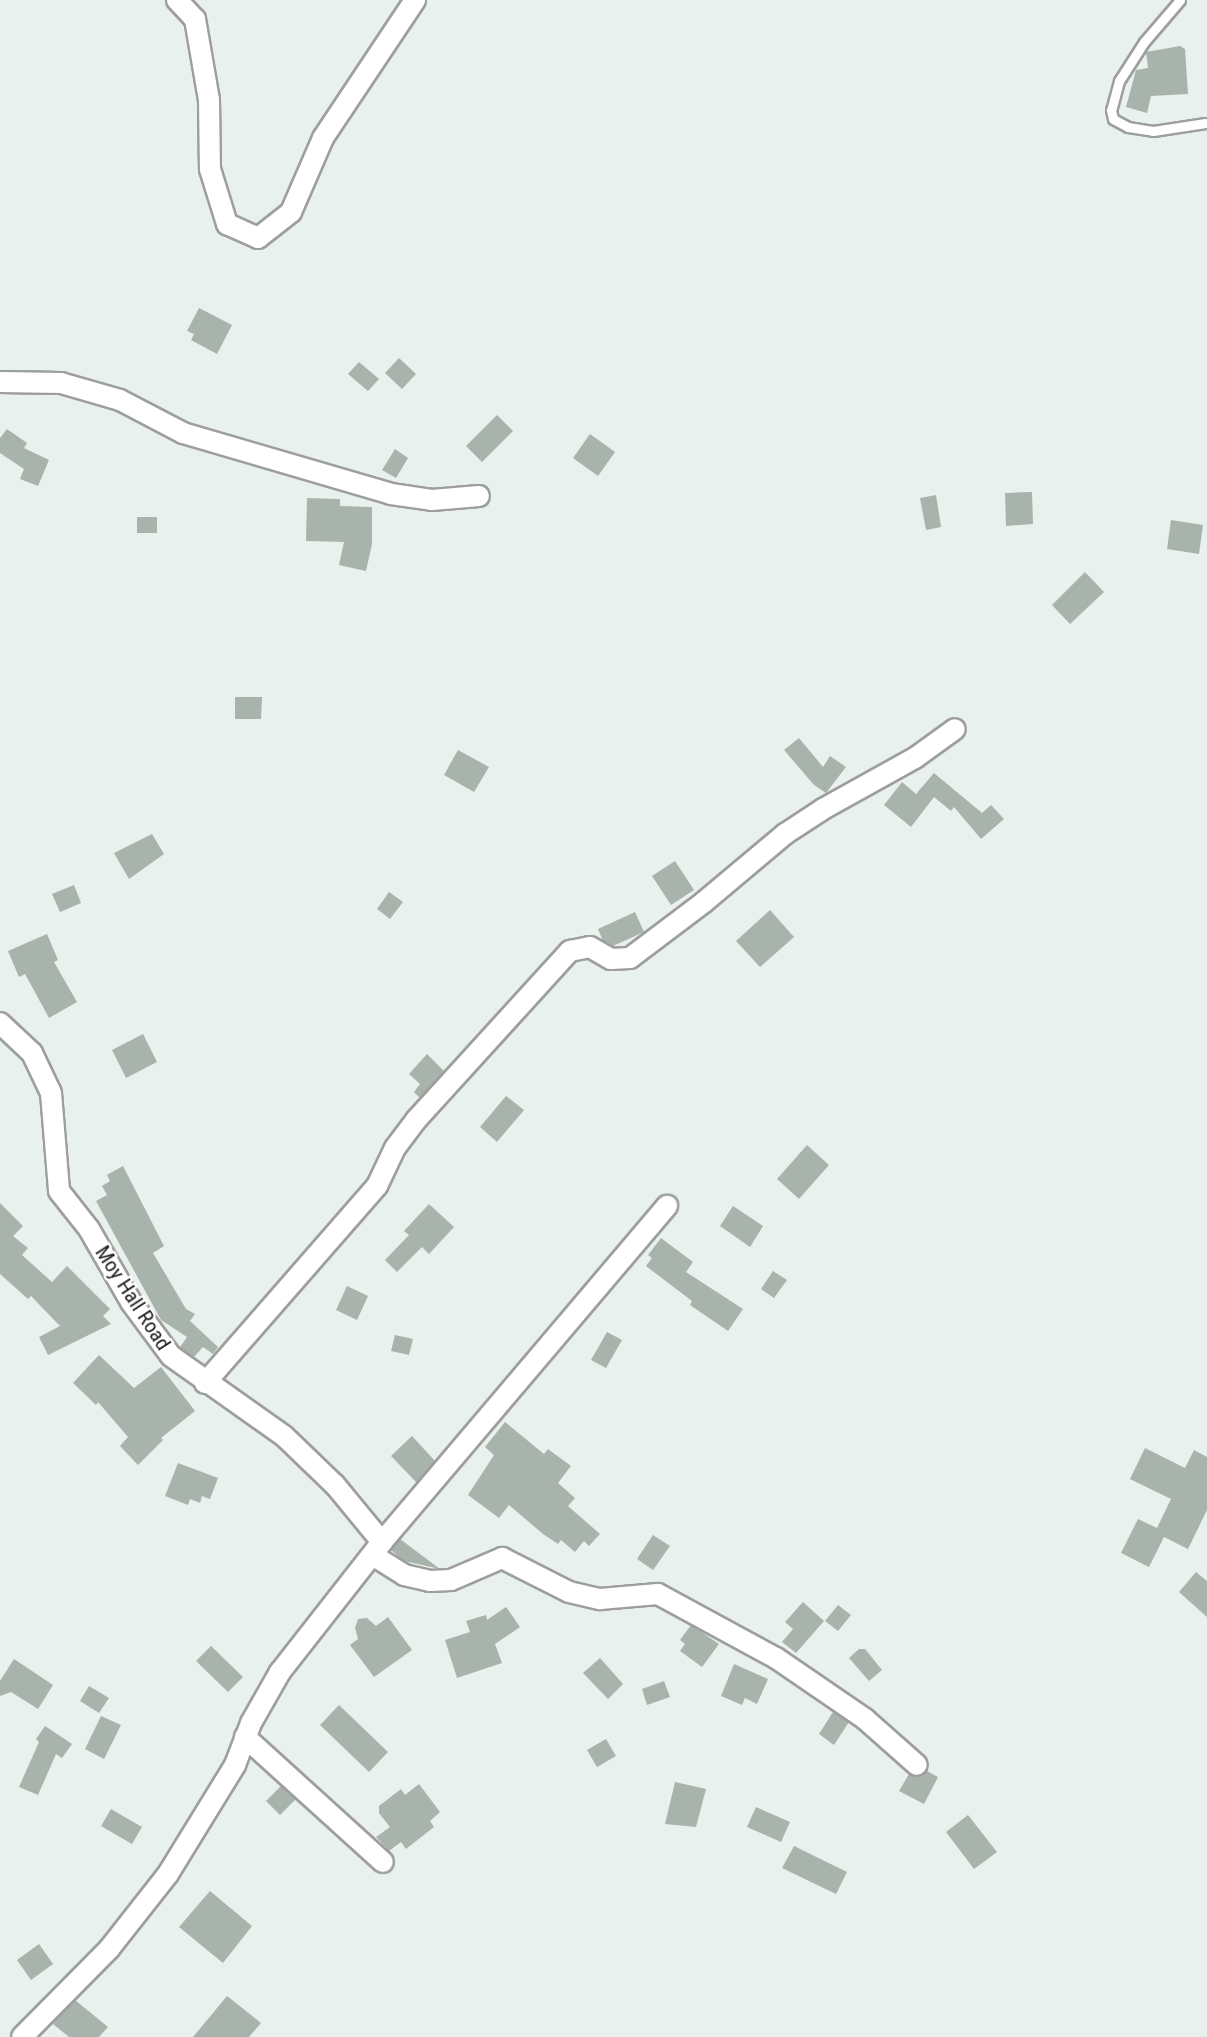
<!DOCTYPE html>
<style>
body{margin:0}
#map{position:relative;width:1207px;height:2037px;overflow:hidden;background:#e8f1ed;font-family:"Roboto Condensed",sans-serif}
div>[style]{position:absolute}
.building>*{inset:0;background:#a7b3ab}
.roads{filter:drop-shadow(2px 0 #9e9e9e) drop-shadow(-2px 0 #9e9e9e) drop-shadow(0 2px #9e9e9e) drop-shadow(0 -2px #9e9e9e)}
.service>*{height:9px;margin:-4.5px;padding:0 4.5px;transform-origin:4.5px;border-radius:4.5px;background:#fff}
.minor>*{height:20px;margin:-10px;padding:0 10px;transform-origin:10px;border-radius:10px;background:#fff}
span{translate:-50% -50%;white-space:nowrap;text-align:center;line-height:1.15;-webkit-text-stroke:4.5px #fff;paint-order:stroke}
.street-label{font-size:21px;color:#212121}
</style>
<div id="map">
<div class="building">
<div style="clip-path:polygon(1180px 46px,1185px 49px,1188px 94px,1151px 96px,1147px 113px,1126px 107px,1136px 70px,1148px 68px,1146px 52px)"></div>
<div style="clip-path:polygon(199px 308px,232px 325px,217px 354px,191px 340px,194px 334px,187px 331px)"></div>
<div style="clip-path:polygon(399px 358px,416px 374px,402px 389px,385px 373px)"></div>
<div style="clip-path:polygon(359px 362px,379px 379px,368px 391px,348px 374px)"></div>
<div style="clip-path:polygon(497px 415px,513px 431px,482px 462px,466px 446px)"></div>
<div style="clip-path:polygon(7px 429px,27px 443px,24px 448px,49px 460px,38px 486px,20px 479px,24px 469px,0 453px,0 438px)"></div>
<div style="clip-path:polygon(590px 434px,615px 452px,598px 476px,573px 458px)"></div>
<div style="clip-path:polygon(395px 449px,408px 458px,396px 478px,382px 470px)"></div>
<div style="clip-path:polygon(1032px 492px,1033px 524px,1006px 526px,1005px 493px)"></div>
<div style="clip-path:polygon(936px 495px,941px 527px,926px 530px,920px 498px)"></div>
<div style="clip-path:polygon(307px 498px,340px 499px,340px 506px,372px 507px,372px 544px,366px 571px,339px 565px,344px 542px,306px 541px)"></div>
<div style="clip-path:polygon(137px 517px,157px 517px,157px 533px,137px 533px)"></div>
<div style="clip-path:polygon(1171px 520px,1203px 525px,1199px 554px,1167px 549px)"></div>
<div style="clip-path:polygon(1085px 572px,1104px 592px,1070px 624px,1052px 605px)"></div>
<div style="clip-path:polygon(235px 697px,262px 697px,261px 719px,235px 719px)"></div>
<div style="clip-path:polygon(799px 738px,823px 767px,830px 756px,846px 767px,826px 793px,814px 785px,784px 750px)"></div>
<div style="clip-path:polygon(458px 750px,489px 767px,474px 792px,444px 775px)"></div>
<div style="clip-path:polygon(934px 773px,982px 813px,991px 805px,1004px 819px,981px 839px,954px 807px,951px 811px,934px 797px,911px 827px,884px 805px,902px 782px,916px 794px)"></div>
<div style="clip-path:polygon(152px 834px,164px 854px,129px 879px,114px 853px)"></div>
<div style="clip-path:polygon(675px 861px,694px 890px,671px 905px,652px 876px)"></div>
<div style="clip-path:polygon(74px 885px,81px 903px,60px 912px,52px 894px)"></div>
<div style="clip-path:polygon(389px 892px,403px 902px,390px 919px,377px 909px)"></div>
<div style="clip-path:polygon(770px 910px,794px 937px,760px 967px,736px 941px)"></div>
<div style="clip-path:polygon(635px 912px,644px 932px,613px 946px,603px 941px,598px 929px)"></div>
<div style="clip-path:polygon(47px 934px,58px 960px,54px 962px,77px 1002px,49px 1018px,25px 974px,19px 977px,8px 951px)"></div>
<div style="clip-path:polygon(143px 1034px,157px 1062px,126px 1078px,112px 1050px)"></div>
<div style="clip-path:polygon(427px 1054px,444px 1071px,420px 1098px,414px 1092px,420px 1084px,409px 1074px)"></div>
<div style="clip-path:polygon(506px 1096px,524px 1110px,497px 1142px,480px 1127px)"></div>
<div style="clip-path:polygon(807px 1145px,829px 1165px,799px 1199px,777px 1179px)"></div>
<div style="clip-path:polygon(123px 1166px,164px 1246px,153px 1253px,186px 1309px,195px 1314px,190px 1321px,218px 1347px,213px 1354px,203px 1347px,194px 1357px,180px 1347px,187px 1337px,161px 1320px,96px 1201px,107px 1195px,102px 1186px,110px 1181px,107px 1175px)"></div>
<div style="clip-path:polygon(0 1203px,23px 1226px,13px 1236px,28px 1248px,22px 1255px,52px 1282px,67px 1266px,110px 1309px,103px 1316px,111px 1324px,48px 1355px,39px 1337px,60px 1326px,31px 1296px,28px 1299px,0 1274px)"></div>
<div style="clip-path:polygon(429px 1204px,454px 1227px,429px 1254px,422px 1247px,397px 1272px,385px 1260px,409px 1235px,404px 1231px)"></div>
<div style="clip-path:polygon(733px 1206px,763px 1226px,750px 1247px,720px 1226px)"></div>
<div style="clip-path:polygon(661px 1238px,693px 1262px,686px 1272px,743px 1309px,728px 1331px,690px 1305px,692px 1301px,646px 1266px,652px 1258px,648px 1255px)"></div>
<div style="clip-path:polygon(773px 1271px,787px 1280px,774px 1298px,761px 1289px)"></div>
<div style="clip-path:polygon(347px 1286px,368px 1296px,357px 1320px,336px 1310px)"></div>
<div style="clip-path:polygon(607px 1332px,622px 1340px,606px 1368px,591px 1360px)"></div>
<div style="clip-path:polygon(395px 1335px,413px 1339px,409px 1355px,391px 1351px)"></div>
<div style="clip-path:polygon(99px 1355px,134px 1388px,161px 1367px,195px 1411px,161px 1438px,163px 1440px,138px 1465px,120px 1446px,128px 1437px,98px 1402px,96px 1405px,73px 1383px)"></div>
<div style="clip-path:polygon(505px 1422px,544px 1454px,548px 1449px,571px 1466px,558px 1483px,575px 1498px,568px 1506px,600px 1534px,589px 1546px,584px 1541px,575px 1552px,561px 1540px,558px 1544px,543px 1534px,509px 1505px,499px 1518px,468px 1495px,494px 1455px,485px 1447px)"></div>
<div style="clip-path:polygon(412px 1436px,435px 1461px,417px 1483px,391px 1456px)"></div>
<div style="clip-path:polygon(1145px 1448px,1185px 1468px,1194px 1450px,1207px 1457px,1207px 1510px,1188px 1549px,1164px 1537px,1149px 1567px,1121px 1553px,1138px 1519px,1157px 1528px,1171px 1499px,1130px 1479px)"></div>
<div style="clip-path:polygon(178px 1463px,218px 1478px,210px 1499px,202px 1496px,200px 1503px,190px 1499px,188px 1505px,165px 1496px)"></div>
<div style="clip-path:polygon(653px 1535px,670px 1546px,653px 1570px,637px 1559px)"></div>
<div style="clip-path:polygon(400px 1539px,440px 1569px,404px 1561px,391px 1550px)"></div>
<div style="clip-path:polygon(1196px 1572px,1207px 1581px,1207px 1617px,1179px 1592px)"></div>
<div style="clip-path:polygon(803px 1602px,824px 1621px,796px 1653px,782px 1642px,793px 1629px,785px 1622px)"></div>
<div style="clip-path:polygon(838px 1605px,851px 1615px,838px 1631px,825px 1621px)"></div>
<div style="clip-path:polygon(506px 1607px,520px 1627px,495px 1644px,502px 1663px,457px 1678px,445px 1640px,470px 1632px,466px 1621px,486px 1615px,487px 1620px)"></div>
<div style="clip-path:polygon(388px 1617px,412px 1650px,374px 1677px,350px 1645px,358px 1639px,355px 1628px,358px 1619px,367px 1618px,376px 1626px)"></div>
<div style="clip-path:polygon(691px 1625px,719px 1644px,702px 1667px,680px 1651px,685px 1644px,680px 1640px)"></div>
<div style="clip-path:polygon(211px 1646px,243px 1677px,228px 1692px,196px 1661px)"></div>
<div style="clip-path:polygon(859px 1649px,865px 1649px,882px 1670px,869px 1681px,849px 1658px)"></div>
<div style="clip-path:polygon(600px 1658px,623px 1684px,608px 1699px,583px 1673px)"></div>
<div style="clip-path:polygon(14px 1659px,53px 1685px,38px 1709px,11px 1692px,0 1696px,0 1681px)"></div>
<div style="clip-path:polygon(734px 1664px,768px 1679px,757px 1704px,745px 1698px,742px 1705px,721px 1696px)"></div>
<div style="clip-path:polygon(664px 1681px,670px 1697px,647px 1705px,642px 1689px)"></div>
<div style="clip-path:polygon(89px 1686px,109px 1698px,99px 1713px,80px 1701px)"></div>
<div style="clip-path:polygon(339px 1705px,388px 1752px,369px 1772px,320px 1725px)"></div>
<div style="clip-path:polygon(833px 1712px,849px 1722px,834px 1745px,819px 1734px)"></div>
<div style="clip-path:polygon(101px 1716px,121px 1725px,104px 1759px,85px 1749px)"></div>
<div style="clip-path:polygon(45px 1726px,72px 1744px,62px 1758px,56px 1754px,38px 1795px,19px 1787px,39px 1742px,36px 1739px)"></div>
<div style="clip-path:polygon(606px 1739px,616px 1756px,597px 1767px,587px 1750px)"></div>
<div style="clip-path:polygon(927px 1771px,938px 1777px,924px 1804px,899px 1791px,909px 1774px,920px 1776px)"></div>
<div style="clip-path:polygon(675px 1782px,706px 1789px,696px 1827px,665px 1824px)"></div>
<div style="clip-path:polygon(419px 1784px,440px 1812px,430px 1821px,434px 1827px,406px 1849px,401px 1842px,389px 1851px,376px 1837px,390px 1827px,379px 1813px,379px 1806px,401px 1789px,405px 1795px)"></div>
<div style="clip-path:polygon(281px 1786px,296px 1799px,280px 1815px,266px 1801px)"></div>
<div style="clip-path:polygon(756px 1807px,790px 1822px,781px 1842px,747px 1827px)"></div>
<div style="clip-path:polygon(111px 1809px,142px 1827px,132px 1844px,101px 1826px)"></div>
<div style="clip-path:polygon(968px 1815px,997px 1852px,974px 1869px,946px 1832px)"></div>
<div style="clip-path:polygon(794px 1846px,847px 1872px,836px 1894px,782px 1868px)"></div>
<div style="clip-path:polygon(210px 1891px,252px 1926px,223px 1963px,179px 1927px)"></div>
<div style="clip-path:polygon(39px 1944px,53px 1964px,31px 1980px,17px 1960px)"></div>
<div style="clip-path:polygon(227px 1996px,261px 2023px,249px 2037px,193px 2037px)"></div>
<div style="clip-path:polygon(75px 2000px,108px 2027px,99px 2037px,69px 2037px,53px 2024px)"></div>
</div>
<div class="roads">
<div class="service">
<div style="left:1180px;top:0;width:55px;rotate:130.6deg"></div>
<div style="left:1144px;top:42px;width:46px;rotate:122.7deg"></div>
<div style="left:1119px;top:81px;width:30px;rotate:105deg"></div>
<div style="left:1111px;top:110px;width:9px;rotate:77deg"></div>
<div style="left:1113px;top:119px;width:17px;rotate:28deg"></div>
<div style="left:1128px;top:127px;width:25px;rotate:9deg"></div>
<div style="left:1153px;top:131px;width:53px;rotate:-8.7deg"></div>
</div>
<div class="minor">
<div style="left:177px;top:0;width:26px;rotate:47deg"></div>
<div style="left:195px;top:19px;width:82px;rotate:80.2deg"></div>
<div style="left:209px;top:100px;width:69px;rotate:89.2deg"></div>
<div style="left:210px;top:169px;width:58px;rotate:72.8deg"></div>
<div style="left:227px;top:224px;width:34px;rotate:24deg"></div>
<div style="left:258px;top:238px;width:42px;rotate:-38.2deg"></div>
<div style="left:291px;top:212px;width:81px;rotate:-66.6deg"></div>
<div style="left:323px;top:138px;width:166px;rotate:-56.3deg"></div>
<div style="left:0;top:382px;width:61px;rotate:0.9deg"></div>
<div style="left:61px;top:383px;width:61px;rotate:16.1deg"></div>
<div style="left:120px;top:400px;width:71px;rotate:27.6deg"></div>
<div style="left:183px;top:433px;width:217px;rotate:16.3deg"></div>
<div style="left:391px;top:494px;width:41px;rotate:8.3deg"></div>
<div style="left:432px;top:500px;width:47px;rotate:-4.9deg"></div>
<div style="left:0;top:1023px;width:44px;rotate:43.2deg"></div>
<div style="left:32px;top:1053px;width:44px;rotate:64.6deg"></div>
<div style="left:51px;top:1093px;width:98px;rotate:85.3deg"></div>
<div style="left:59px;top:1191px;width:48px;rotate:51.7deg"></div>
<div style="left:89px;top:1229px;width:84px;rotate:60.1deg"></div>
<div style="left:131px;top:1302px;width:67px;rotate:53.5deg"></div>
<div style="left:171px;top:1356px;width:138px;rotate:35.3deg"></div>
<div style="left:284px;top:1436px;width:71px;rotate:43.9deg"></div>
<div style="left:335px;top:1485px;width:74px;rotate:50.5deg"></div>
<div style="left:205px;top:1383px;width:262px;rotate:-48.9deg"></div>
<div style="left:377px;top:1186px;width:42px;rotate:-64.7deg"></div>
<div style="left:395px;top:1148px;width:35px;rotate:-53deg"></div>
<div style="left:416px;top:1120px;width:229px;rotate:-47.7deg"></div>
<div style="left:570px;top:951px;width:20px;rotate:-11deg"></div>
<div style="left:590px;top:947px;width:24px;rotate:30deg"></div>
<div style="left:611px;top:959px;width:19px;rotate:-3deg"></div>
<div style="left:630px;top:958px;width:93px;rotate:-37.1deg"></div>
<div style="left:704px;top:902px;width:106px;rotate:-40deg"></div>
<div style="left:785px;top:834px;width:45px;rotate:-33.3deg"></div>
<div style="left:823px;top:809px;width:105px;rotate:-29deg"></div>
<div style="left:915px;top:758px;width:49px;rotate:-35.9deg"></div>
<div style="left:374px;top:1556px;width:36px;rotate:32deg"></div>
<div style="left:404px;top:1575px;width:27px;rotate:13deg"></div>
<div style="left:430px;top:1581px;width:21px;rotate:-3deg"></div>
<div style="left:451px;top:1580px;width:56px;rotate:-23.3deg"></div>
<div style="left:502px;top:1558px;width:75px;rotate:26.9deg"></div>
<div style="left:569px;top:1592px;width:32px;rotate:13deg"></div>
<div style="left:600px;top:1599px;width:58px;rotate:-4.9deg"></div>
<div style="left:658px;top:1594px;width:134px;rotate:28.5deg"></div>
<div style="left:776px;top:1658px;width:108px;rotate:34.4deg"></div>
<div style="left:865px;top:1719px;width:69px;rotate:41.5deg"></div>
<div style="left:245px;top:1737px;width:186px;rotate:42.2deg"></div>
<div style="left:22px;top:2037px;width:124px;rotate:-45.3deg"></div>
<div style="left:109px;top:1949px;width:95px;rotate:-51.8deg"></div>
<div style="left:168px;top:1874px;width:128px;rotate:-58.4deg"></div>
<div style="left:235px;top:1765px;width:45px;rotate:-69.1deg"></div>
<div style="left:251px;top:1723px;width:59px;rotate:-60.4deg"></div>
<div style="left:280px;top:1672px;width:165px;rotate:-51.9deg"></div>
<div style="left:382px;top:1542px;width:441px;rotate:-49.7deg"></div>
</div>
</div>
<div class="street-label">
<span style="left:133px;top:1298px;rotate:57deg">Moy Hall Road</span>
</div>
</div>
